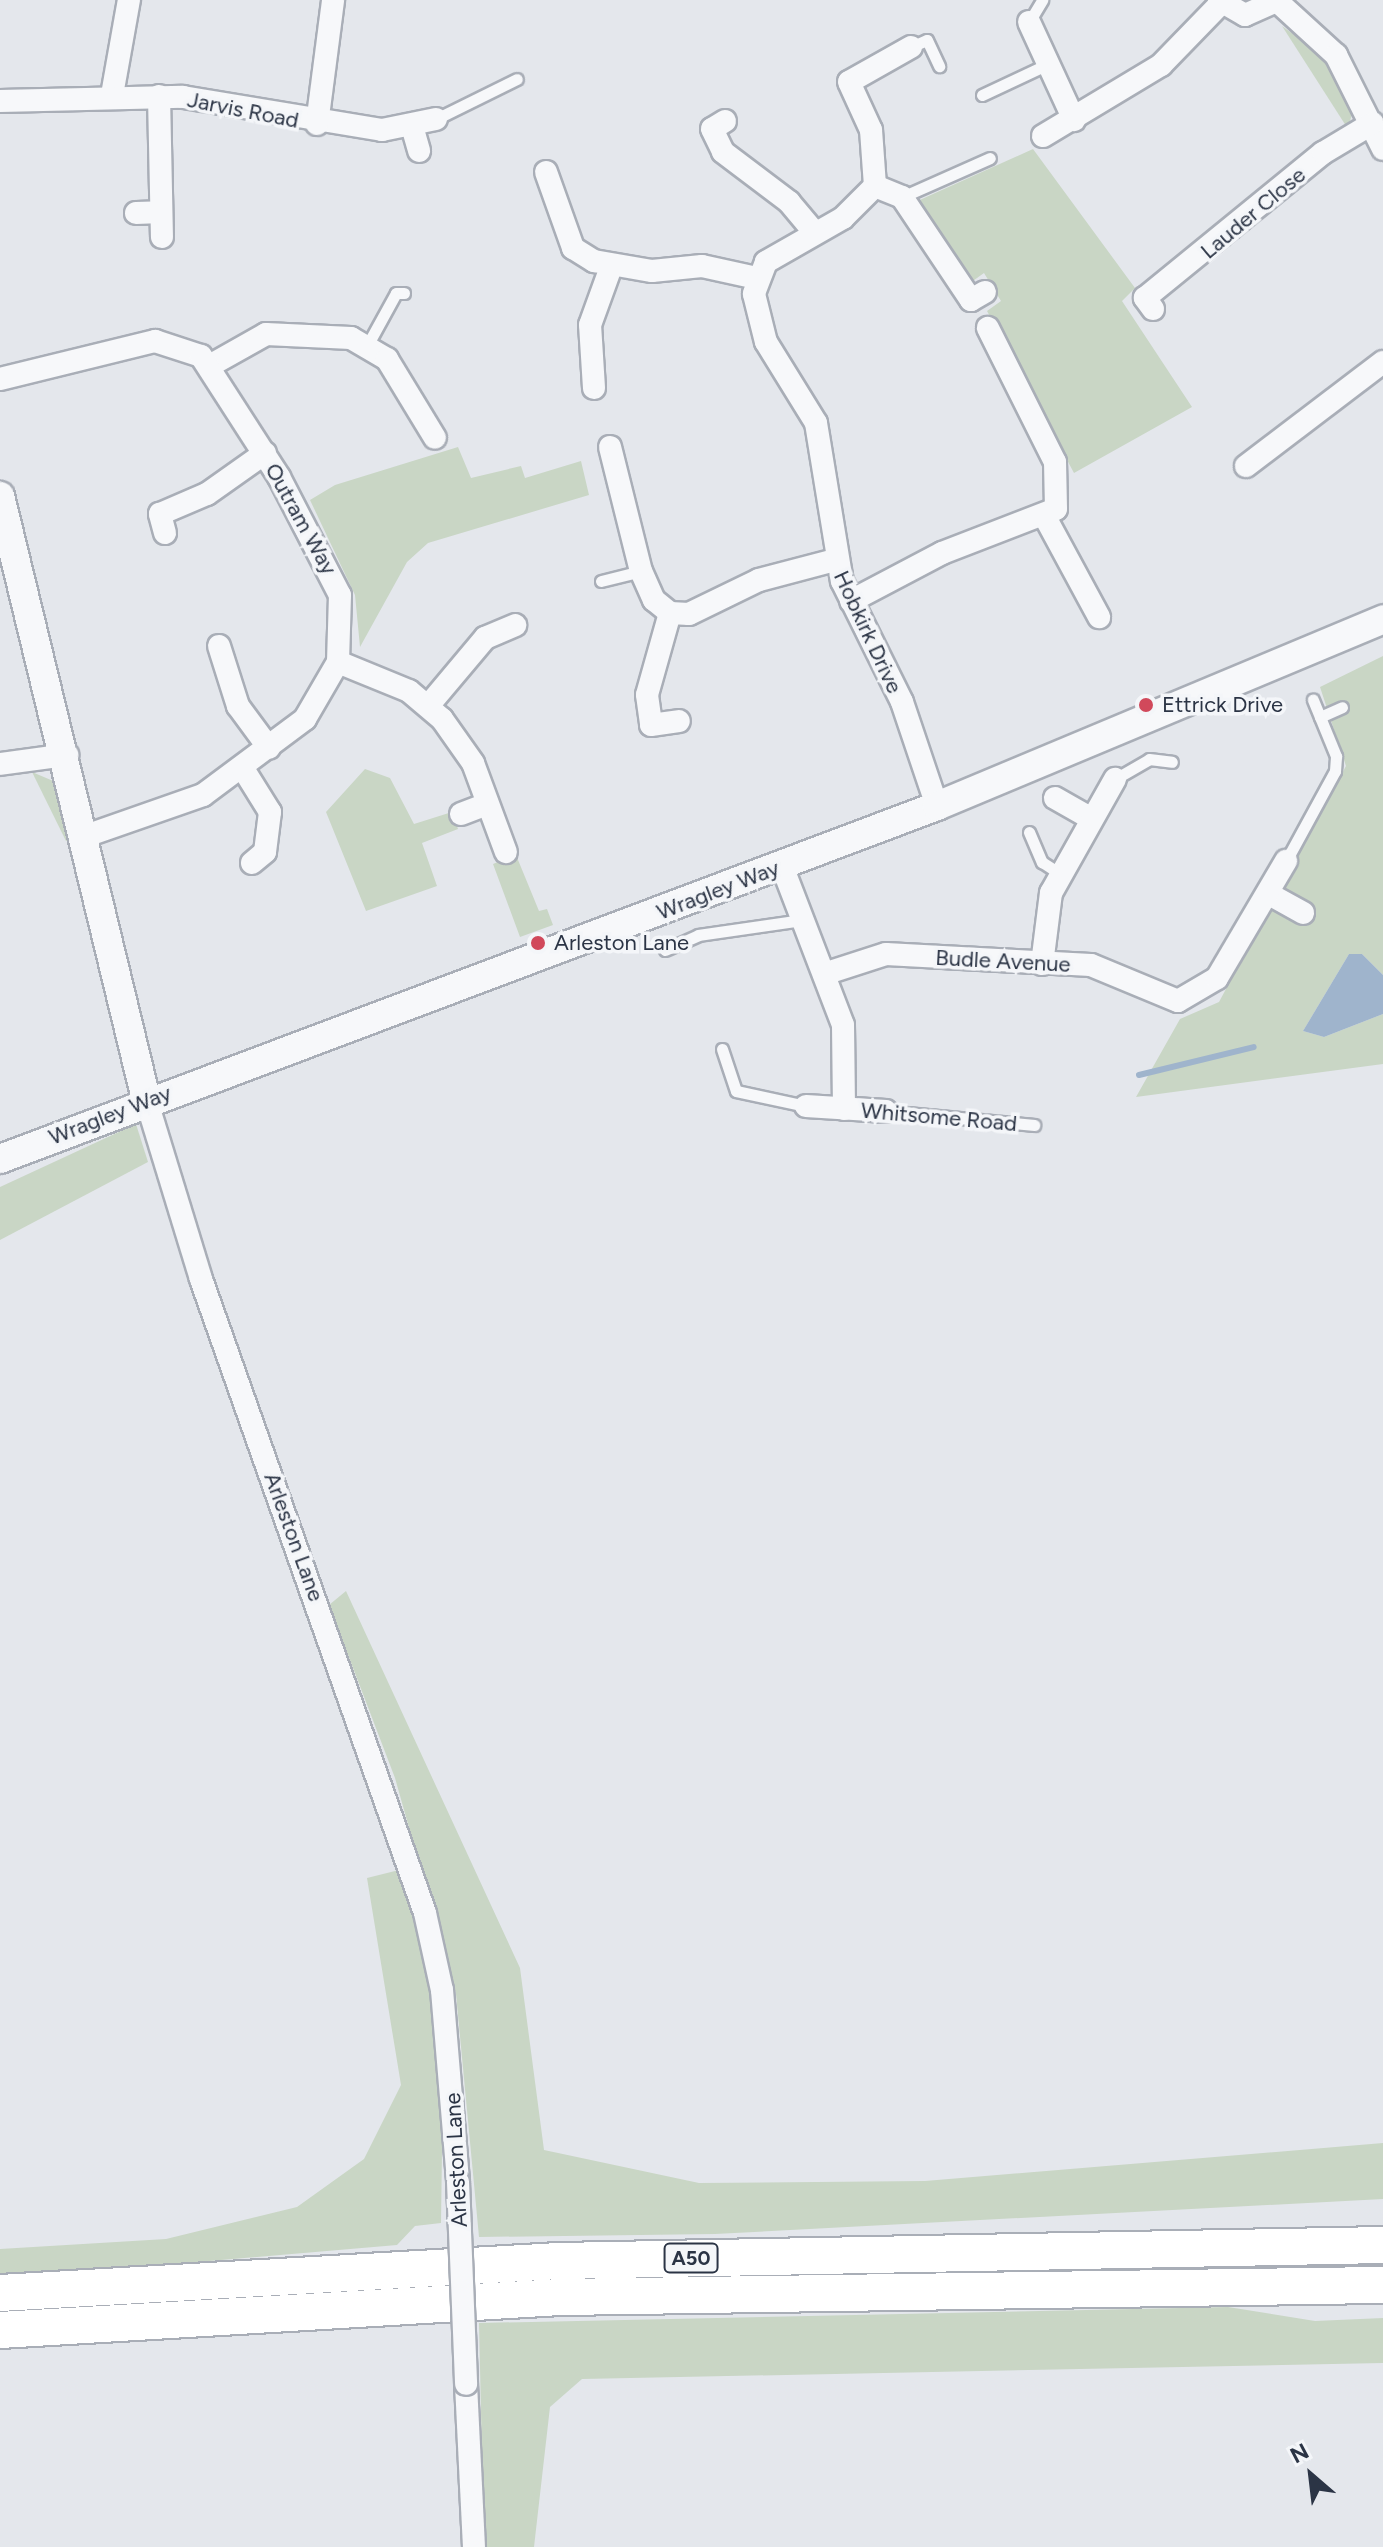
<!DOCTYPE html>
<style>
body{margin:0}
#map{position:relative;width:1383px;height:2547px;overflow:hidden;background:#e4e7ec;font-family:Figtree,sans-serif}
div>[style]{position:absolute}
.green>*{inset:0;background:#c9d6c5}
.water>*{inset:0;background:#9fb4cc}
.stream>*{height:6px;margin:-3px;padding:0 3px;transform-origin:3px;border-radius:3px;background:#9fb4cc}
.roads{filter:drop-shadow(2px 0 #a9aeb7) drop-shadow(-2px 0 #a9aeb7) drop-shadow(0 2px #a9aeb7) drop-shadow(0 -2px #a9aeb7)}
.service>*{height:11px;margin:-5.5px;padding:0 5.5px;transform-origin:5.5px;border-radius:5.5px;background:#f7f8fa}
.minor>*{height:22px;margin:-11px;padding:0 11px;transform-origin:11px;border-radius:11px;background:#f7f8fa}
.tertiary>*{height:28px;margin:-14px;padding:0 14px;transform-origin:14px;border-radius:14px;background:#f7f8fa}
.trunk>*{height:36px;margin:-18px;padding:0 18px;transform-origin:18px;border-radius:18px;background:#fff}
.bridges{filter:drop-shadow(2px 0 #a9aeb7) drop-shadow(-2px 0 #a9aeb7) drop-shadow(0 2px #a9aeb7) drop-shadow(0 -2px #a9aeb7)}
.minor-bridge>*{height:22px;margin:-11px;padding:0 11px;transform-origin:11px;border-radius:11px;background:#f7f8fa}
.dots>*{width:22px;height:22px;translate:-50% -50%;box-sizing:border-box;border:4px solid #f4f6f9;border-radius:50%}
span{translate:-50% -50%;white-space:nowrap;text-align:center;line-height:1.15;-webkit-text-stroke:7px #f4f6f9;paint-order:stroke}
.shield-label span{padding:2px 6px;background:#f4f6f9;border:2px solid;border-radius:6px;-webkit-text-stroke-width:0}
.shield-label{font-size:20px;color:#2b3445;font-weight:700}
.street-label{font-size:22px;color:#2b3445}
.poi-label{font-size:22px;color:#2b3445}
.left{translate:0 -50%;text-align:left}
.north{position:absolute;left:1271px;top:2435px;width:80px;height:80px;-webkit-text-stroke:6px #f4f6f9;paint-order:stroke;rotate:332deg;font-size:22px;font-weight:700;line-height:32px;text-align:center;color:#2b3445}
.north::after{content:'';display:block;margin:auto;width:28px;height:36px;background:#2b3445;clip-path:polygon(50% 0,100% 100%,50% 72%,0 100%)}
</style>
<div id="map">
<div class="green">
<div style="clip-path:polygon(1282px 26px,1326px 58px,1353px 110px,1348px 129px)"></div>
<div style="clip-path:polygon(1033px 149px,1135px 288px,1122px 301px,1192px 407px,1074px 473px,987px 311px,1001px 301px,984px 273px,970px 283px,913px 203px)"></div>
<div style="clip-path:polygon(458px 447px,471px 478px,521px 466px,525px 478px,581px 461px,589px 495px,428px 543px,407px 562px,360px 647px,355px 595px,310px 500px,335px 485px)"></div>
<div style="clip-path:polygon(1383px 656px,1383px 975px,1362px 954px,1349px 954px,1303px 1031px,1324px 1037px,1383px 1014px,1383px 1064px,1136px 1097px,1180px 1019px,1219px 1002px,1346px 766px,1320px 687px)"></div>
<div style="clip-path:polygon(365px 769px,390px 778px,414px 824px,452px 812px,458px 829px,422px 843px,437px 886px,366px 911px,326px 812px)"></div>
<div style="clip-path:polygon(32px 772px,58px 783px,74px 839px,66px 841px)"></div>
<div style="clip-path:polygon(516px 855px,539px 911px,547px 909px,553px 925px,520px 937px,493px 864px)"></div>
<div style="clip-path:polygon(136px 1124px,148px 1162px,0 1240px,0 1187px)"></div>
<div style="clip-path:polygon(346px 1591px,520px 1968px,544px 2150px,699px 2183px,925px 2181px,1383px 2143px,1383px 2199px,715px 2234px,479px 2237px,456px 1994px,395px 1778px,329px 1605px)"></div>
<div style="clip-path:polygon(403px 1869px,433px 1999px,443px 2079px,441px 2223px,415px 2226px,397px 2245px,0 2279px,0 2249px,166px 2239px,297px 2207px,364px 2159px,401px 2085px,367px 1878px)"></div>
<div style="clip-path:polygon(1228px 2307px,1315px 2321px,1383px 2318px,1383px 2363px,582px 2379px,550px 2407px,534px 2547px,484px 2547px,479px 2323px)"></div>
</div>
<div class="water">
<div style="clip-path:polygon(1349px 954px,1362px 954px,1383px 975px,1383px 1014px,1324px 1037px,1303px 1031px)"></div>
</div>
<div class="stream">
<div style="left:1139px;top:1075px;width:118px;rotate:-13.7deg"></div>
</div>
<div class="roads">
<div class="service">
<div style="left:1029px;top:22px;width:26px;rotate:-59deg"></div>
<div style="left:911px;top:47px;width:17px;rotate:-24deg"></div>
<div style="left:927px;top:40px;width:29px;rotate:65deg"></div>
<div style="left:982px;top:95px;width:73px;rotate:-25.2deg"></div>
<div style="left:436px;top:119px;width:90px;rotate:-26.3deg"></div>
<div style="left:902px;top:197px;width:96px;rotate:-23.9deg"></div>
<div style="left:368px;top:344px;width:58px;rotate:-61.2deg"></div>
<div style="left:396px;top:293px;width:8px"></div>
<div style="left:601px;top:581px;width:41px;rotate:-14deg"></div>
<div style="left:1320px;top:717px;width:24px;rotate:-24deg"></div>
<div style="left:1115px;top:779px;width:39px;rotate:-30deg"></div>
<div style="left:1149px;top:759px;width:23px;rotate:7deg"></div>
<div style="left:1029px;top:832px;width:33px;rotate:67deg"></div>
<div style="left:1042px;top:862px;width:24px;rotate:33deg"></div>
<div style="left:1286px;top:861px;width:102px;rotate:-61.4deg"></div>
<div style="left:1335px;top:771px;width:15px;rotate:-86deg"></div>
<div style="left:1336px;top:756px;width:61px;rotate:-112.3deg"></div>
<div style="left:665px;top:950px;width:36px;rotate:-24deg"></div>
<div style="left:698px;top:935px;width:105px;rotate:-8.2deg"></div>
<div style="left:722px;top:1049px;width:44px;rotate:71.6deg"></div>
<div style="left:736px;top:1091px;width:72px;rotate:12.1deg"></div>
<div style="left:886px;top:1111px;width:149px;rotate:5.4deg"></div>
</div>
<div class="minor">
<div style="left:1219px;top:0;width:30px;rotate:30deg"></div>
<div style="left:1245px;top:15px;width:37px;rotate:-24deg"></div>
<div style="left:1278px;top:2px;width:79px;rotate:42.4deg"></div>
<div style="left:1336px;top:55px;width:105px;rotate:63.4deg"></div>
<div style="left:1029px;top:22px;width:108px;rotate:65.3deg"></div>
<div style="left:911px;top:47px;width:71px;rotate:150.6deg"></div>
<div style="left:849px;top:82px;width:53px;rotate:65.4deg"></div>
<div style="left:871px;top:130px;width:56px;rotate:85.9deg"></div>
<div style="left:875px;top:186px;width:45px;rotate:135deg"></div>
<div style="left:843px;top:218px;width:89px;rotate:150.3deg"></div>
<div style="left:766px;top:262px;width:34px;rotate:111deg"></div>
<div style="left:754px;top:294px;width:49px;rotate:76deg"></div>
<div style="left:766px;top:342px;width:95px;rotate:58.3deg"></div>
<div style="left:816px;top:423px;width:160px;rotate:80.7deg"></div>
<div style="left:842px;top:581px;width:135px;rotate:63.6deg"></div>
<div style="left:902px;top:702px;width:110px;rotate:71.4deg"></div>
<div style="left:112px;top:95px;width:97px;rotate:-79.9deg"></div>
<div style="left:159px;top:96px;width:141px;rotate:88.8deg"></div>
<div style="left:0;top:101px;width:183px;rotate:-1.3deg"></div>
<div style="left:183px;top:97px;width:202px;rotate:9.4deg"></div>
<div style="left:382px;top:130px;width:55px;rotate:-11.5deg"></div>
<div style="left:725px;top:121px;width:15px;rotate:148deg"></div>
<div style="left:712px;top:129px;width:25px;rotate:64deg"></div>
<div style="left:723px;top:152px;width:83px;rotate:37.1deg"></div>
<div style="left:789px;top:202px;width:39px;rotate:50deg"></div>
<div style="left:317px;top:124px;width:125px;rotate:-82.6deg"></div>
<div style="left:412px;top:126px;width:26px;rotate:74deg"></div>
<div style="left:1043px;top:136px;width:138px;rotate:-31deg"></div>
<div style="left:1161px;top:65px;width:86px;rotate:-45.9deg"></div>
<div style="left:546px;top:172px;width:81px;rotate:70.4deg"></div>
<div style="left:573px;top:248px;width:25px;rotate:32deg"></div>
<div style="left:594px;top:261px;width:59px;rotate:9.8deg"></div>
<div style="left:652px;top:271px;width:50px;rotate:-5.7deg"></div>
<div style="left:702px;top:266px;width:56px;rotate:12.3deg"></div>
<div style="left:875px;top:186px;width:29px;rotate:22deg"></div>
<div style="left:902px;top:197px;width:124px;rotate:56.2deg"></div>
<div style="left:971px;top:300px;width:16px;rotate:-30deg"></div>
<div style="left:136px;top:213px;width:25px;rotate:-2deg"></div>
<div style="left:1153px;top:309px;width:14px;rotate:-126deg"></div>
<div style="left:1145px;top:298px;width:230px;rotate:-39.2deg"></div>
<div style="left:1323px;top:153px;width:58px;rotate:-31deg"></div>
<div style="left:211px;top:365px;width:63px;rotate:-29.4deg"></div>
<div style="left:266px;top:334px;width:85px;rotate:2.7deg"></div>
<div style="left:351px;top:338px;width:42px;rotate:30.3deg"></div>
<div style="left:387px;top:359px;width:92px;rotate:58.7deg"></div>
<div style="left:0;top:379px;width:160px;rotate:-13.8deg"></div>
<div style="left:155px;top:341px;width:48px;rotate:18.1deg"></div>
<div style="left:201px;top:356px;width:144px;rotate:57.2deg"></div>
<div style="left:279px;top:477px;width:133px;rotate:62.7deg"></div>
<div style="left:340px;top:595px;width:67px;rotate:91.7deg"></div>
<div style="left:338px;top:662px;width:66px;rotate:120.1deg"></div>
<div style="left:305px;top:719px;width:127px;rotate:143.3deg"></div>
<div style="left:203px;top:795px;width:124px;rotate:160.7deg"></div>
<div style="left:594px;top:388px;width:63px;rotate:-93.6deg"></div>
<div style="left:590px;top:325px;width:62px;rotate:-70.1deg"></div>
<div style="left:610px;top:447px;width:128px;rotate:76deg"></div>
<div style="left:641px;top:571px;width:32px;rotate:66deg"></div>
<div style="left:654px;top:600px;width:21px;rotate:39deg"></div>
<div style="left:670px;top:613px;width:19px;rotate:3deg"></div>
<div style="left:689px;top:614px;width:78px;rotate:-25.9deg"></div>
<div style="left:759px;top:580px;width:79px;rotate:-14.7deg"></div>
<div style="left:1246px;top:466px;width:172px;rotate:-37.2deg"></div>
<div style="left:1045px;top:517px;width:114px;rotate:61.6deg"></div>
<div style="left:165px;top:533px;width:20px;rotate:-105deg"></div>
<div style="left:160px;top:514px;width:51px;rotate:-23.1deg"></div>
<div style="left:207px;top:494px;width:71px;rotate:-35.3deg"></div>
<div style="left:851px;top:601px;width:103px;rotate:-27.8deg"></div>
<div style="left:942px;top:553px;width:122px;rotate:-21.1deg"></div>
<div style="left:1056px;top:509px;width:47px;rotate:-91.2deg"></div>
<div style="left:1055px;top:462px;width:150px;rotate:-116.6deg"></div>
<div style="left:670px;top:613px;width:85px;rotate:105.7deg"></div>
<div style="left:647px;top:695px;width:30px;rotate:82deg"></div>
<div style="left:651px;top:725px;width:28px;rotate:-8deg"></div>
<div style="left:219px;top:646px;width:63px;rotate:72.4deg"></div>
<div style="left:238px;top:706px;width:52px;rotate:53.6deg"></div>
<div style="left:338px;top:662px;width:77px;rotate:22.2deg"></div>
<div style="left:409px;top:691px;width:43px;rotate:40.3deg"></div>
<div style="left:442px;top:719px;width:54px;rotate:54.8deg"></div>
<div style="left:473px;top:763px;width:95px;rotate:69.7deg"></div>
<div style="left:428px;top:706px;width:89px;rotate:-50deg"></div>
<div style="left:485px;top:638px;width:33px;rotate:-23deg"></div>
<div style="left:0;top:764px;width:68px;rotate:-7.7deg"></div>
<div style="left:242px;top:767px;width:53px;rotate:58.1deg"></div>
<div style="left:270px;top:812px;width:40px;rotate:97.1deg"></div>
<div style="left:265px;top:852px;width:17px;rotate:140deg"></div>
<div style="left:1055px;top:798px;width:40px;rotate:29.7deg"></div>
<div style="left:461px;top:814px;width:28px;rotate:-21deg"></div>
<div style="left:782px;top:866px;width:170px;rotate:69deg"></div>
<div style="left:843px;top:1025px;width:84px;rotate:89.3deg"></div>
<div style="left:1269px;top:894px;width:39px;rotate:29deg"></div>
<div style="left:1042px;top:964px;width:72px;rotate:-82.8deg"></div>
<div style="left:1051px;top:893px;width:131px;rotate:-60.7deg"></div>
<div style="left:824px;top:974px;width:65px;rotate:-17.9deg"></div>
<div style="left:886px;top:954px;width:205px;rotate:3.1deg"></div>
<div style="left:1091px;top:965px;width:94px;rotate:22.5deg"></div>
<div style="left:1178px;top:1001px;width:45px;rotate:-30.5deg"></div>
<div style="left:1217px;top:978px;width:136px;rotate:-59.5deg"></div>
<div style="left:146px;top:1099px;width:188px;rotate:73deg"></div>
<div style="left:201px;top:1279px;width:672px;rotate:70.54deg"></div>
<div style="left:425px;top:1913px;width:79px;rotate:77.6deg"></div>
<div style="left:442px;top:1990px;width:193px;rotate:85.2deg"></div>
<div style="left:806px;top:1106px;width:80px;rotate:3.6deg"></div>
<div style="left:466px;top:2384px;width:163px;rotate:87.2deg"></div>
</div>
<div class="tertiary">
<div style="left:0;top:496px;width:620px;rotate:76.39deg"></div>
<div style="left:0;top:1159px;width:1001px;rotate:-20.64deg"></div>
<div style="left:937px;top:806px;width:484px;rotate:-22.7deg"></div>
</div>
<div class="trunk">
<div style="left:0;top:2293px;width:560px;rotate:-3.28deg"></div>
<div style="left:559px;top:2261px;width:824px;rotate:-1.11deg"></div>
<div style="left:0;top:2330px;width:562px;rotate:-3.37deg"></div>
<div style="left:561px;top:2297px;width:822px;rotate:-0.84deg"></div>
</div>
</div>
<div class="bridges">
<div class="minor-bridge">
<div style="left:458px;top:2182px;width:202px;rotate:87.7deg"></div>
</div>
</div>
<div class="dots">
<div style="left:1146px;top:705px;background:#d1495b"></div>
<div style="left:538px;top:943px;background:#d1495b"></div>
</div>
<div class="shield-label">
<span style="left:691px;top:2258px">A50</span>
</div>
<div class="street-label">
<span style="left:243px;top:110px;rotate:11deg">Jarvis Road</span>
<span style="left:1253px;top:213px;rotate:-40deg">Lauder Close</span>
<span style="left:301px;top:519px;rotate:61deg">Outram Way</span>
<span style="left:868px;top:632px;rotate:65deg">Hobkirk Drive</span>
<span style="left:718px;top:890px;rotate:-21deg">Wragley Way</span>
<span style="left:1003px;top:961px;rotate:3deg">Budle Avenue</span>
<span style="left:110px;top:1115px;rotate:-21deg">Wragley Way</span>
<span style="left:939px;top:1117px;rotate:5deg">Whitsome Road</span>
<span style="left:294px;top:1537px;rotate:70deg">Arleston Lane</span>
<span style="left:456px;top:2160px;rotate:-93deg">Arleston Lane</span>
</div>
<div class="poi-label">
<span class="left" style="left:1162px;top:705px">Ettrick Drive</span>
<span class="left" style="left:554px;top:943px">Arleston Lane</span>
</div>
<div class="north">N</div>
</div>
